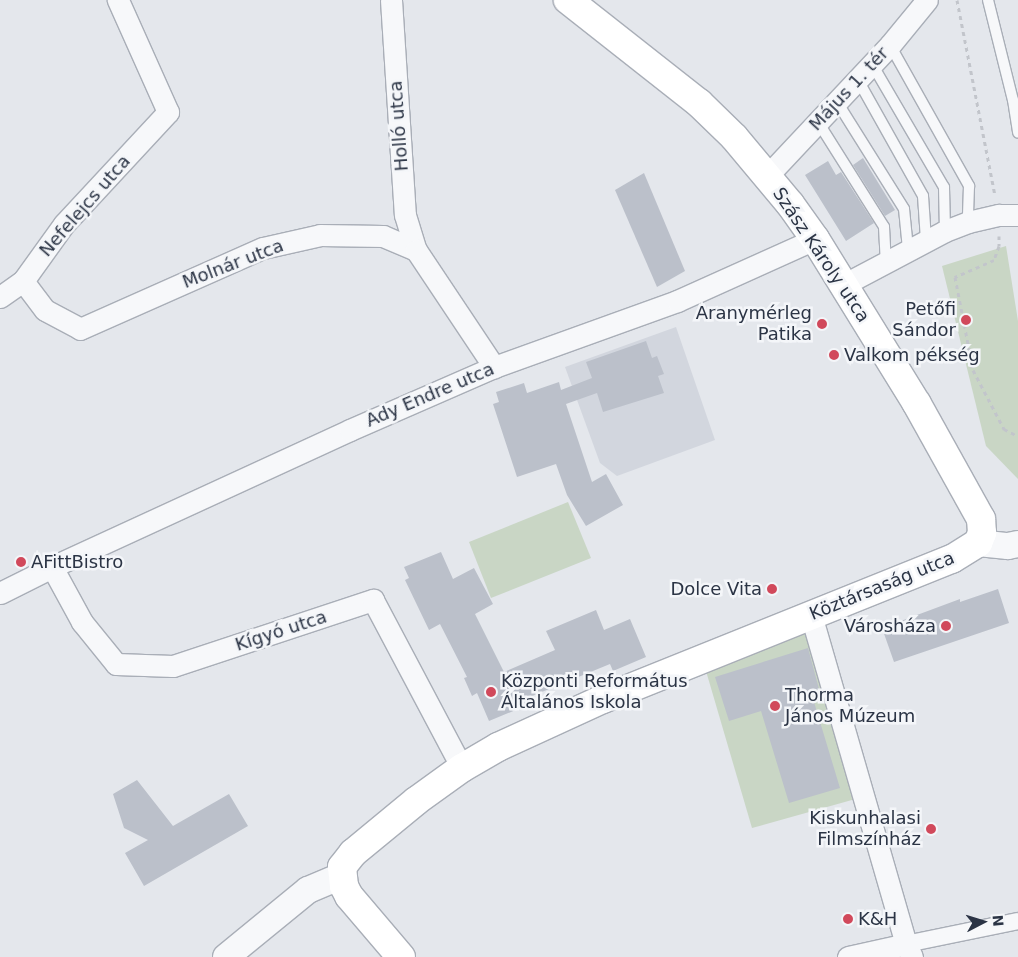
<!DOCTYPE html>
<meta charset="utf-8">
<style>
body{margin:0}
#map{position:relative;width:1018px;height:957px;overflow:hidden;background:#e4e7ec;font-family:"DejaVu Sans",sans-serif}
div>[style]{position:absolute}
.built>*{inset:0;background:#d2d6de}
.green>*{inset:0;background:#c9d6c5}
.building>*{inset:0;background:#bbc0ca}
.path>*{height:3px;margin-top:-1.5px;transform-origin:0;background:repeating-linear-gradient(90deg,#c2c5cb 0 4px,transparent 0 8px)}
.roads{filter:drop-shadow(1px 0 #a9aeb7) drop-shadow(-1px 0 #a9aeb7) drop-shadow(0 1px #a9aeb7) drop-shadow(0 -1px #a9aeb7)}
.service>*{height:10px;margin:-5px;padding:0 5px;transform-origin:5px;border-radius:5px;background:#f7f8fa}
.pedestrian>*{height:16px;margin:-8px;padding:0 8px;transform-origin:8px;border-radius:8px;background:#f7f8fa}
.minor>*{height:21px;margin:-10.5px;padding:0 10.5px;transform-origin:10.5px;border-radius:10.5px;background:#f7f8fa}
.tertiary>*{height:26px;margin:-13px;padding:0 13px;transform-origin:13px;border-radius:13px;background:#f7f8fa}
.secondary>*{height:28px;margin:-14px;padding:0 14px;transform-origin:14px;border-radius:14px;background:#fff}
.dots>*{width:14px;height:14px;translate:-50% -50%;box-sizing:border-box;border:2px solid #f4f6f9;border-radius:50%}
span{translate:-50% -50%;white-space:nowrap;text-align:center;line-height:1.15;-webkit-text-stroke:5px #f4f6f9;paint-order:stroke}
.street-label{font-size:18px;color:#2b3445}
.poi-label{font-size:18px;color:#2b3445}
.right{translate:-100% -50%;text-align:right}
.left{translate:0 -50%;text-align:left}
.north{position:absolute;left:958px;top:897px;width:50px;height:50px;-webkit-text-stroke:4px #f4f6f9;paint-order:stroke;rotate:85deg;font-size:14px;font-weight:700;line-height:20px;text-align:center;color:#2b3445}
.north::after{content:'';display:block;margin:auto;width:18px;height:22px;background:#2b3445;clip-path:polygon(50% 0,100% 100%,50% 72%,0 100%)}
</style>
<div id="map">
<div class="built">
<div style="clip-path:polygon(676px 327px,715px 440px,617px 476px,600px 463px,565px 367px)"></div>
</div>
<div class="green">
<div style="clip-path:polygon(1006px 246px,1018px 321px,1018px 479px,986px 446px,942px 266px)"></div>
<div style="clip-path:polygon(568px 502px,591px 558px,491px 598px,469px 542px)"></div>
<div style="clip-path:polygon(809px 630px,859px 798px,752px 828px,706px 671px)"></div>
</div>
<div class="building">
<div style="clip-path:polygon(863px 158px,895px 210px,885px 216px,853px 165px)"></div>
<div style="clip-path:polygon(828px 161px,836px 175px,841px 172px,874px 223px,846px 241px,805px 175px)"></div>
<div style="clip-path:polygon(644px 173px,685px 271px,657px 287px,615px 190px)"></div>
<div style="clip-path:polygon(646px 341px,652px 358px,657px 356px,664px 374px,658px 376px,664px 393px,603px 412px,597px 393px,566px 404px,592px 482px,606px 474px,623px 505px,586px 526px,567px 495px,556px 464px,517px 477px,493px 404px,499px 402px,496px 392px,524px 383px,527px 393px,559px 382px,561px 390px,592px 378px,586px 362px)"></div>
<div style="clip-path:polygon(441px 552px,453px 579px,474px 568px,493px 604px,475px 614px,504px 672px,555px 650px,546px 631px,596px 610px,604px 630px,630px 619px,646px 657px,613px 671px,610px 664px,532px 696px,535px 702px,489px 721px,477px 693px,472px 696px,464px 678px,467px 677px,440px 624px,429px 630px,405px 580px,409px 578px,404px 567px)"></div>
<div style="clip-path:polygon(998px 589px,1009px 623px,894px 662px,882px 628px,960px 599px,960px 602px)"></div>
<div style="clip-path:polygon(808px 648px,819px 689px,811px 692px,840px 788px,789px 803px,761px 711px,729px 721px,715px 677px)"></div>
<div style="clip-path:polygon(137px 780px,173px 826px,229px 794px,248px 826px,144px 886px,125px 853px,148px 840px,124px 828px,113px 794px)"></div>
</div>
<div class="path">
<div style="left:957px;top:0;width:200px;rotate:79deg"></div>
<div style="left:999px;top:236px;width:10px;rotate:90deg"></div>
<div style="left:999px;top:246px;width:15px;rotate:110deg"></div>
<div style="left:994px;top:260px;width:43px;rotate:156.4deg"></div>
<div style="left:955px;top:277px;width:95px;rotate:79deg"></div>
<div style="left:973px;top:370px;width:67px;rotate:62.3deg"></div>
<div style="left:1004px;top:429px;width:16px;rotate:27deg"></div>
</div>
<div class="roads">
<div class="service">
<div style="left:988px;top:0;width:103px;rotate:76deg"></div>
<div style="left:1013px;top:100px;width:33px;rotate:81deg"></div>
<div style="left:890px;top:45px;width:162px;rotate:60.7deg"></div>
<div style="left:969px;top:186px;width:36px;rotate:92deg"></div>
<div style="left:872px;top:64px;width:143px;rotate:59.7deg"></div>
<div style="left:944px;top:187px;width:44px;rotate:88.7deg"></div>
<div style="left:858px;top:80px;width:133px;rotate:60.7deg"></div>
<div style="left:923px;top:196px;width:44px;rotate:86.1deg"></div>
<div style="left:837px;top:102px;width:126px;rotate:57.9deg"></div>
<div style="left:904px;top:209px;width:40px;rotate:84.3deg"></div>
<div style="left:818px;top:122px;width:124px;rotate:57.8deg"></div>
<div style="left:884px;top:227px;width:35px;rotate:87deg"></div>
</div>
<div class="pedestrian">
<div style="left:906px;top:944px;width:114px;rotate:-11.6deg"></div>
</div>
<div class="minor">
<div style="left:391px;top:0;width:215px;rotate:86.3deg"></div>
<div style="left:405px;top:215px;width:37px;rotate:73deg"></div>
<div style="left:767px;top:176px;width:180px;rotate:-46.8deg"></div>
<div style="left:890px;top:45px;width:58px;rotate:-50.6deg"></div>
<div style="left:23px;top:281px;width:36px;rotate:53deg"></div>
<div style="left:45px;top:310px;width:40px;rotate:28deg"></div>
<div style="left:80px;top:329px;width:200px;rotate:-23.9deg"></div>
<div style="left:263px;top:248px;width:58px;rotate:-12.8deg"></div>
<div style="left:320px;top:235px;width:63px;rotate:0.9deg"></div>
<div style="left:383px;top:236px;width:36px;rotate:23deg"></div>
<div style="left:416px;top:250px;width:141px;rotate:56.3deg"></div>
<div style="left:843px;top:285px;width:115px;rotate:-27.9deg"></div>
<div style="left:945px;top:231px;width:25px;rotate:-21deg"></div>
<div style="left:968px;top:222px;width:32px;rotate:-13deg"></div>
<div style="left:999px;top:215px;width:19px"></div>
<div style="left:0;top:297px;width:28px;rotate:-35deg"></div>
<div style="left:23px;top:281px;width:70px;rotate:-54.3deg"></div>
<div style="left:64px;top:224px;width:153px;rotate:-47.1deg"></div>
<div style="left:168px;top:112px;width:123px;rotate:-114.1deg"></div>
<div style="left:52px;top:567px;width:63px;rotate:61.4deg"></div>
<div style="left:82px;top:622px;width:54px;rotate:51deg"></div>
<div style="left:116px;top:664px;width:57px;rotate:2deg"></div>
<div style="left:173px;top:666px;width:211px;rotate:-18.3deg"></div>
<div style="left:373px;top:600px;width:190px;rotate:62.1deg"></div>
<div style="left:0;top:593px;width:58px;rotate:-26.6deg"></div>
<div style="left:52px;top:567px;width:328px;rotate:-24.7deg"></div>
<div style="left:350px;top:430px;width:157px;rotate:-23.6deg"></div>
<div style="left:494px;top:367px;width:195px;rotate:-19.8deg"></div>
<div style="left:677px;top:301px;width:151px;rotate:-24.2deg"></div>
<div style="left:811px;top:615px;width:342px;rotate:73.9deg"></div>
<div style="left:906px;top:944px;width:14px;rotate:65deg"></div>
<div style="left:848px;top:957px;width:59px;rotate:-12.6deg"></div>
</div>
<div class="tertiary">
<div style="left:978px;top:543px;width:30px;rotate:6deg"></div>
<div style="left:1008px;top:546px;width:10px;rotate:-11deg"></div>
<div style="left:226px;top:957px;width:106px;rotate:-39.3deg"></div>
<div style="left:308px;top:890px;width:36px;rotate:-23deg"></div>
</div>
<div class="secondary">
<div style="left:401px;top:957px;width:80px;rotate:-130.4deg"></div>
<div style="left:349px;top:896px;width:11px;rotate:-117deg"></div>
<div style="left:344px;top:886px;width:19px;rotate:-96deg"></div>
<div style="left:342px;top:867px;width:18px;rotate:-52deg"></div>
<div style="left:353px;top:853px;width:82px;rotate:-39.5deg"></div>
<div style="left:416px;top:801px;width:57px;rotate:-35.7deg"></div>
<div style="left:462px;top:768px;width:42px;rotate:-30.3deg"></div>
<div style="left:498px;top:747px;width:115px;rotate:-24.6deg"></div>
<div style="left:603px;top:699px;width:376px;rotate:-21.9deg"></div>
<div style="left:952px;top:559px;width:31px;rotate:-32deg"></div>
<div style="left:978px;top:543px;width:11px;rotate:-68deg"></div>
<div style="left:982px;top:533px;width:14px;rotate:-94deg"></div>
<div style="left:981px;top:519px;width:132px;rotate:-119.1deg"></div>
<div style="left:917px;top:404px;width:194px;rotate:-121.7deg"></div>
<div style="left:815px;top:239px;width:43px;rotate:-125.5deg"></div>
<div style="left:790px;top:204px;width:87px;rotate:-129.9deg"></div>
<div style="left:734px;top:137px;width:49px;rotate:-135.8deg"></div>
<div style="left:699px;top:103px;width:167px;rotate:-141.8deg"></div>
</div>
</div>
<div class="dots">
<div style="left:966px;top:320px;background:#d1495b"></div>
<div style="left:822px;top:324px;background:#d1495b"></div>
<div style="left:834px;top:355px;background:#d1495b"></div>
<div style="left:21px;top:562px;background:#d1495b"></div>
<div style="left:772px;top:589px;background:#d1495b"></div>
<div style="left:946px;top:626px;background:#d1495b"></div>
<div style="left:491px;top:692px;background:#d1495b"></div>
<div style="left:775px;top:706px;background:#d1495b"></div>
<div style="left:931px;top:829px;background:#d1495b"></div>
<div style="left:848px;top:919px;background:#d1495b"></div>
</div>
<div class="street-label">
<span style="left:849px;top:89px;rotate:-47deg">Május 1. tér</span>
<span style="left:399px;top:126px;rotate:-94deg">Holló utca</span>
<span style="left:85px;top:206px;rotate:-49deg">Nefelejcs utca</span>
<span style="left:821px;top:255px;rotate:56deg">Szász Károly utca</span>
<span style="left:233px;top:264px;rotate:-21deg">Molnár utca</span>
<span style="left:430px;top:395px;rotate:-23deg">Ady Endre utca</span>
<span style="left:882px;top:586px;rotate:-22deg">Köztársaság utca</span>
<span style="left:281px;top:631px;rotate:-18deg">Kígyó utca</span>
</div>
<div class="poi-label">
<span class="right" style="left:956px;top:320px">Petőfi<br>Sándor</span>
<span class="right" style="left:812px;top:324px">Aranymérleg<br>Patika</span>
<span class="left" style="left:844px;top:355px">Valkom pékség</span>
<span class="left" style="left:31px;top:562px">AFittBistro</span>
<span class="right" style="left:762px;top:589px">Dolce Vita</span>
<span class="right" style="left:936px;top:626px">Városháza</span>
<span class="left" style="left:501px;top:692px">Központi Református<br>Általános Iskola</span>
<span class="left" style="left:785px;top:706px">Thorma<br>János Múzeum</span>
<span class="right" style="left:921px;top:829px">Kiskunhalasi<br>Filmszínház</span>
<span class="left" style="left:858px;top:919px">K&amp;H</span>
</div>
<div class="north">N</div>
</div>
